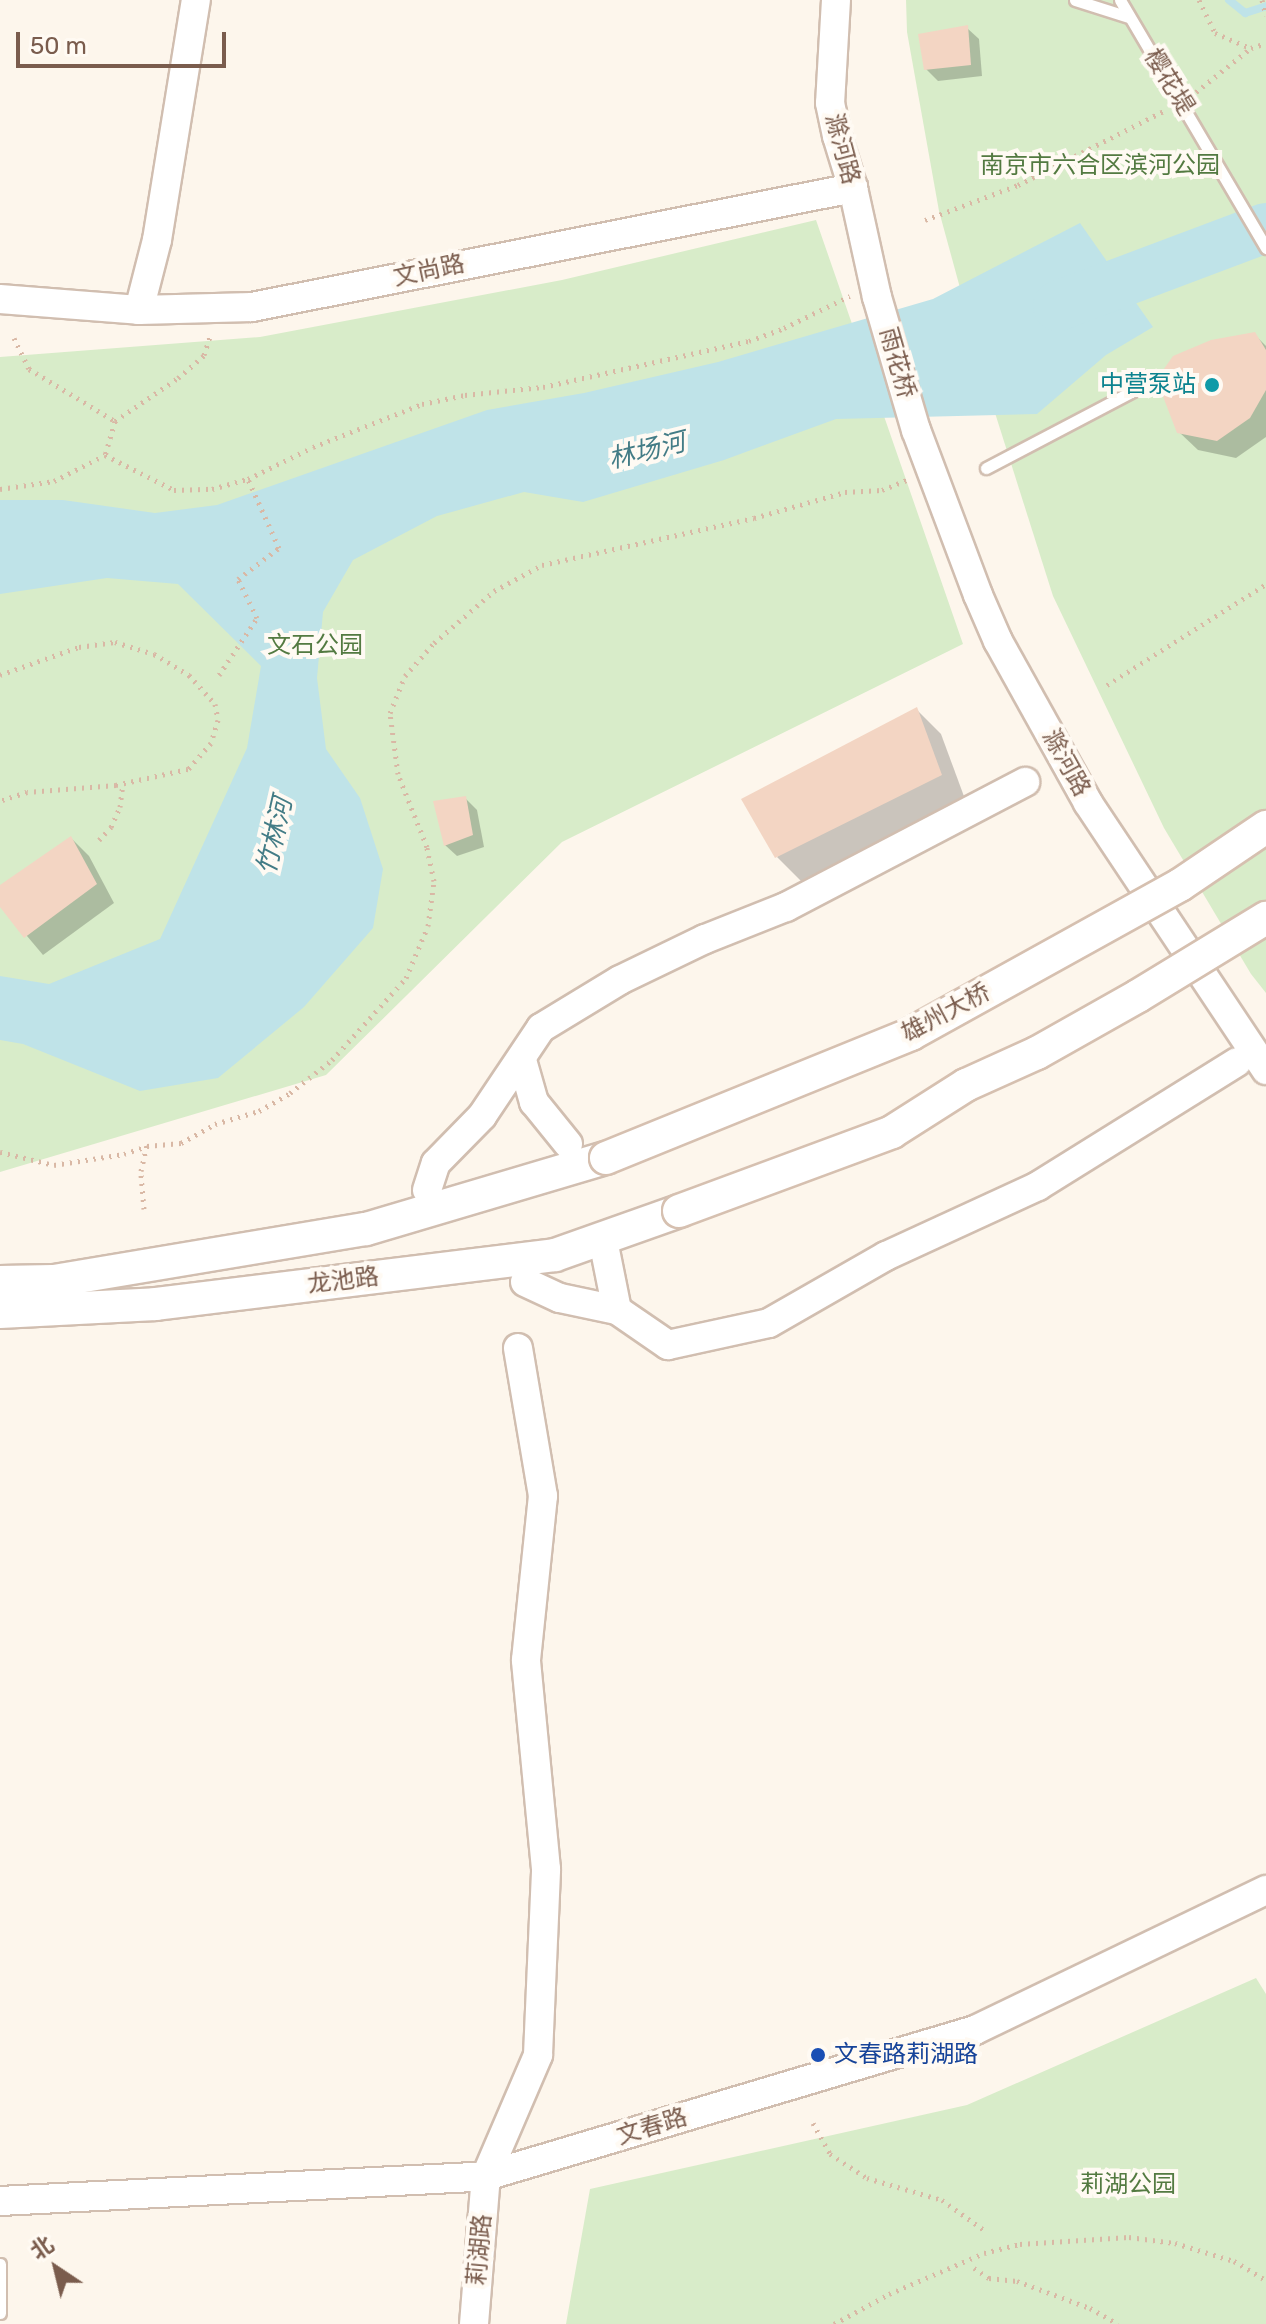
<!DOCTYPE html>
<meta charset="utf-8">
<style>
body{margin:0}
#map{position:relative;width:1266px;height:2324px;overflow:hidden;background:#fdf6ec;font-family:Rubik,"Noto Sans SC",sans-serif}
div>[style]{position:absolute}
.green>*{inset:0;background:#d8ecc9}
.water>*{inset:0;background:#bfe3e8}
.shadow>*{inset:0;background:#0003}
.stream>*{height:8px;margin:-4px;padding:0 4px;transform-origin:4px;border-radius:4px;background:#bfe3e8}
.river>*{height:50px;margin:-25px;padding:0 25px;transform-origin:25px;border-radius:25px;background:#bfe3e8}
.building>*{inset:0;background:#f3d5c3}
.path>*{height:5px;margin-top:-2.5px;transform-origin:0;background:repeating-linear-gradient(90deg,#d9b8a5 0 2px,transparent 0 8px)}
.roads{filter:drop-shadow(2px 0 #d1beb0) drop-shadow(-2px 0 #d1beb0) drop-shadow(0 2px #d1beb0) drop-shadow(0 -2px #d1beb0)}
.service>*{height:11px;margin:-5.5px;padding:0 5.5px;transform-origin:5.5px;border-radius:5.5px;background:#fff}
.tertiary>*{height:28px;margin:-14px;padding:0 14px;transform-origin:14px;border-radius:14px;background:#fff}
.secondary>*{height:32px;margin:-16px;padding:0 16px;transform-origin:16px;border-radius:16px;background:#fff}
.bridges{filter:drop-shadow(2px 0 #d6c0b0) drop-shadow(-2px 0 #d6c0b0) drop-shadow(0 2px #d6c0b0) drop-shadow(0 -2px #d6c0b0)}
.secondary-bridge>*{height:32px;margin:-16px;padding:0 16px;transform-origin:16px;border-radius:16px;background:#fff}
.dots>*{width:22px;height:22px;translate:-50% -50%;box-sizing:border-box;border:4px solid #fffaf3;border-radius:50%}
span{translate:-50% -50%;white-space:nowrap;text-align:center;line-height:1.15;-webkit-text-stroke:8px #fffaf3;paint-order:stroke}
.street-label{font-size:24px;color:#7a5c4d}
.park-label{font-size:24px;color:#537a41}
.culture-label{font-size:24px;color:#0d838f}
.right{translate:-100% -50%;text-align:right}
.transit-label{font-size:24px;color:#164399}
.left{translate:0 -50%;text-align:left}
.water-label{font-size:26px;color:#437c86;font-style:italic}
.north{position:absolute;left:16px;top:2228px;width:80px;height:80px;-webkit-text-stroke:6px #fffaf3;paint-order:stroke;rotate:325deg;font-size:22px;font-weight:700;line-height:32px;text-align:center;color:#7a5c4d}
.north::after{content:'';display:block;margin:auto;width:28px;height:36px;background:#7a5c4d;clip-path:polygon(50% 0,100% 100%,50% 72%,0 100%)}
.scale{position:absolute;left:16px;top:32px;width:210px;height:36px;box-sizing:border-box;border:4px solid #7a5c4d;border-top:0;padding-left:10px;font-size:24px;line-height:28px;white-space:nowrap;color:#7a5c4d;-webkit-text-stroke:6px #fffaf3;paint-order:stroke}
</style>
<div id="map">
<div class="green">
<div style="clip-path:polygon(906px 0,1266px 0,1266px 993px,1251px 974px,1164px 828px,1053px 596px,989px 394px,939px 211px,907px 32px)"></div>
<div style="clip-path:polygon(816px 220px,963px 644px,562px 842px,326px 1075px,0 1172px,0 357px,260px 337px,562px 280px)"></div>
<div style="clip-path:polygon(1256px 1978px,1266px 1994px,1266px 2324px,566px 2324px,590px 2189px,967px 2105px)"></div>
</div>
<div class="water">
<div style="clip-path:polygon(1080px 223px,1153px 327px,1106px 355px,1037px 414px,836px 419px,724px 460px,583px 502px,524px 492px,437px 516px,353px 560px,323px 612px,317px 678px,326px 749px,360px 798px,383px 869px,373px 928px,304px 1007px,218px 1078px,140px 1091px,23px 1044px,0 1040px,0 976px,49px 984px,160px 939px,247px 748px,261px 666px,178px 584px,107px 578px,0 594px,0 500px,63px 500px,155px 513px,217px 505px,487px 410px,584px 393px,718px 362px,933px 299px)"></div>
</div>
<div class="shadow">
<div style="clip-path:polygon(967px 28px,979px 39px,982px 76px,938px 81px,926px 69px)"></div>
<div style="clip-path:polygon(1254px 334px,1266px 346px,1266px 437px,1236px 458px,1198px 450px,1179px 432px)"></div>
<div style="clip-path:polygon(917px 710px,941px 734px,965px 799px,801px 881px,777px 857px)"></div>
<div style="clip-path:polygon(465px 798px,477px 810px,484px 847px,457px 856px,445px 845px)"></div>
<div style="clip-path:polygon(71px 838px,89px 856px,114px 903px,43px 955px,0 904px,0 888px)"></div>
</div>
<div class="stream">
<div style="left:1229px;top:0;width:21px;rotate:39deg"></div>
<div style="left:1245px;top:13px;width:22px;rotate:-18deg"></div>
</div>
<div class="river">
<div style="left:1058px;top:306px;width:222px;rotate:-20.6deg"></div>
</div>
<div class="building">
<div style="clip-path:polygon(968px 25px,971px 65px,924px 70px,918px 34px)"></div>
<div style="clip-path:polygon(1255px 332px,1266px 350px,1266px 390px,1250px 418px,1217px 441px,1177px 433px,1159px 386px,1159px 376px,1173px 356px,1211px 340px)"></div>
<div style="clip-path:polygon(917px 707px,942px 775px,775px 858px,741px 799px)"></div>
<div style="clip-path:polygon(466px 796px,473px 835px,444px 846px,433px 801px)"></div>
<div style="clip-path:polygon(71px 836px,97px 884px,24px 938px,0 907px,0 885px)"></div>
</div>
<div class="path">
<div style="left:1199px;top:0;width:37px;rotate:64deg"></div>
<div style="left:1215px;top:33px;width:39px;rotate:23deg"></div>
<div style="left:1251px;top:48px;width:16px;rotate:-18deg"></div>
<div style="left:1262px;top:0;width:16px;rotate:75deg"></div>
<div style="left:1196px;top:92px;width:70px;rotate:-38.7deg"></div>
<div style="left:925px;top:220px;width:99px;rotate:-20.6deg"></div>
<div style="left:1018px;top:185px;width:164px;rotate:-26.9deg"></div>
<div style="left:14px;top:338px;width:34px;rotate:64deg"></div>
<div style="left:29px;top:369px;width:100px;rotate:31.2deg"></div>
<div style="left:115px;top:421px;width:35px;rotate:106deg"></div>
<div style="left:115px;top:421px;width:76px;rotate:-34.3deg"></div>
<div style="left:178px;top:378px;width:35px;rotate:-41deg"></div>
<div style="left:204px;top:355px;width:20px;rotate:-72deg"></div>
<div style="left:0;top:489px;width:55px;rotate:-8.4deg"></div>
<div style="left:54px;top:481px;width:57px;rotate:-27deg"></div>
<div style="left:105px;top:455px;width:77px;rotate:26.9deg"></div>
<div style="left:174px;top:490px;width:38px;rotate:-2deg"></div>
<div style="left:212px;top:489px;width:37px;rotate:-16deg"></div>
<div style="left:248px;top:479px;width:72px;rotate:-26.2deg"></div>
<div style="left:313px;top:447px;width:117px;rotate:-21.5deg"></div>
<div style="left:422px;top:404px;width:44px;rotate:-11.8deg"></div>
<div style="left:465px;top:395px;width:78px;rotate:-5.9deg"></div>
<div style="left:543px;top:387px;width:211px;rotate:-12.6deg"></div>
<div style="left:749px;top:341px;width:37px;rotate:-20deg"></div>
<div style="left:784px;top:328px;width:73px;rotate:-25.9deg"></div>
<div style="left:0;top:675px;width:84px;rotate:-19.5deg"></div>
<div style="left:79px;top:647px;width:36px;rotate:-8deg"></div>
<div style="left:115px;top:642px;width:41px;rotate:17.1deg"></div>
<div style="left:154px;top:654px;width:41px;rotate:31deg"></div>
<div style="left:189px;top:675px;width:39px;rotate:48deg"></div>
<div style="left:215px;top:704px;width:16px;rotate:79deg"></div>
<div style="left:218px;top:720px;width:24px;rotate:107deg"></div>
<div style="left:211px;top:743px;width:35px;rotate:131deg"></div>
<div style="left:188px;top:769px;width:74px;rotate:167.5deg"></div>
<div style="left:116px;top:785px;width:89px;rotate:175.5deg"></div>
<div style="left:27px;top:792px;width:28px;rotate:162deg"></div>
<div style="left:219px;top:675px;width:69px;rotate:-56.3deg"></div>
<div style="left:257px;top:618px;width:43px;rotate:-116deg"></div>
<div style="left:238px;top:579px;width:51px;rotate:-37.1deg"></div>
<div style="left:279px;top:548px;width:76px;rotate:-114.2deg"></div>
<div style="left:1107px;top:685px;width:188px;rotate:-32.4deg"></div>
<div style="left:99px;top:840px;width:18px;rotate:-47deg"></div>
<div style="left:111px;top:827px;width:22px;rotate:-66deg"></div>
<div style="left:120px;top:807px;width:23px;rotate:-83deg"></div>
<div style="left:0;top:1152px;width:56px;rotate:13.5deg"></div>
<div style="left:54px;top:1165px;width:71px;rotate:-8.9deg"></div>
<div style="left:124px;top:1154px;width:24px;rotate:-19deg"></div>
<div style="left:144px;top:1209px;width:38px;rotate:-95deg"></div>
<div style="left:141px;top:1171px;width:26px;rotate:-77deg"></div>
<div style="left:147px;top:1146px;width:34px;rotate:-5deg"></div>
<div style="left:181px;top:1143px;width:39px;rotate:-29deg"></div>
<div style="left:215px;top:1124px;width:46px;rotate:-16.5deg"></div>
<div style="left:259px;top:1111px;width:36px;rotate:-30deg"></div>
<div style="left:290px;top:1093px;width:53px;rotate:-38.2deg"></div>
<div style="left:332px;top:1060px;width:110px;rotate:-47.9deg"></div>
<div style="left:406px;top:978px;width:56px;rotate:-67.1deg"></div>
<div style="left:428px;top:926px;width:45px;rotate:-82.4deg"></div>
<div style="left:434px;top:881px;width:35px;rotate:-102deg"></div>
<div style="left:427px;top:847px;width:79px;rotate:-111.7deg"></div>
<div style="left:398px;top:774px;width:62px;rotate:-97.5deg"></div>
<div style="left:390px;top:713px;width:40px;rotate:-68deg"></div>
<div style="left:405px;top:676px;width:44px;rotate:-48.7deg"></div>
<div style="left:434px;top:643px;width:79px;rotate:-40.9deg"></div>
<div style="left:494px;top:591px;width:55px;rotate:-28.4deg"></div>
<div style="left:542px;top:565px;width:217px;rotate:-12.5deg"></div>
<div style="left:754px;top:518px;width:95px;rotate:-15.9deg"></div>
<div style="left:845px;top:492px;width:37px;rotate:-3deg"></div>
<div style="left:882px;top:490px;width:27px;rotate:-22deg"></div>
<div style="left:813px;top:2123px;width:35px;rotate:61deg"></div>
<div style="left:830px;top:2154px;width:44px;rotate:33deg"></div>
<div style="left:867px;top:2178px;width:78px;rotate:16.3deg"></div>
<div style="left:942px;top:2200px;width:52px;rotate:35.5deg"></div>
<div style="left:974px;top:2268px;width:18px;rotate:34deg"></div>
<div style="left:989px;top:2278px;width:28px;rotate:6deg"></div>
<div style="left:1017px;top:2281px;width:78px;rotate:20.3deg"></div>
<div style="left:1090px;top:2308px;width:32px;rotate:30deg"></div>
<div style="left:834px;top:2324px;width:63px;rotate:-28.6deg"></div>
<div style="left:889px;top:2294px;width:103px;rotate:-23.3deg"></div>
<div style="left:984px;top:2253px;width:37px;rotate:-14deg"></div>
<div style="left:1020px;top:2244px;width:109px;rotate:-3.7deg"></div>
<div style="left:1129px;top:2237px;width:46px;rotate:7.4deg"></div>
<div style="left:1175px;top:2243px;width:62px;rotate:17deg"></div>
<div style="left:1234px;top:2261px;width:37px;rotate:31deg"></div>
</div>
<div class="roads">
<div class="service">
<div style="left:1075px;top:0;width:57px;rotate:17.5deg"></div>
<div style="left:1120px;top:0;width:288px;rotate:59.5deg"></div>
<div style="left:986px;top:468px;width:187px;rotate:-27.7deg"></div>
<div style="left:0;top:2264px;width:49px;rotate:90deg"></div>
</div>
<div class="tertiary">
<div style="left:836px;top:0;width:103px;rotate:93.3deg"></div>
<div style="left:830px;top:103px;width:34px;rotate:78deg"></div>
<div style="left:837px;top:136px;width:54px;rotate:72.9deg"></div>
<div style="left:853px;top:188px;width:112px;rotate:77.6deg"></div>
<div style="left:877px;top:297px;width:139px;rotate:73.7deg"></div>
<div style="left:916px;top:430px;width:176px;rotate:69.4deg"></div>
<div style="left:978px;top:595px;width:50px;rotate:66.5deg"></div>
<div style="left:998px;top:641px;width:185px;rotate:60.9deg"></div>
<div style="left:1088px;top:803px;width:321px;rotate:56.3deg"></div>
<div style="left:0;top:299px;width:139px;rotate:4.5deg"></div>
<div style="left:139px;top:310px;width:113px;rotate:-1.5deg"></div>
<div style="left:252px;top:307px;width:613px;rotate:-11.2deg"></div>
<div style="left:139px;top:310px;width:72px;rotate:-75.6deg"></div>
<div style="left:157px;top:240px;width:243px;rotate:-80.8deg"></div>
<div style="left:522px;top:1060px;width:44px;rotate:74.1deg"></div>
<div style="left:534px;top:1102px;width:54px;rotate:51deg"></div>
<div style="left:427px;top:1190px;width:28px;rotate:-72deg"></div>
<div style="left:436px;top:1163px;width:66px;rotate:-45.6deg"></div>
<div style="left:482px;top:1116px;width:106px;rotate:-56.2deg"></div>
<div style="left:541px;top:1028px;width:92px;rotate:-31.3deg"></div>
<div style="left:620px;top:980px;width:94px;rotate:-25.8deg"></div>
<div style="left:705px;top:939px;width:87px;rotate:-21.6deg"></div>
<div style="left:786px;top:907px;width:270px;rotate:-27.6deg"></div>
<div style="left:604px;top:1245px;width:66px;rotate:78.7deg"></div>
<div style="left:525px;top:1282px;width:38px;rotate:25deg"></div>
<div style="left:560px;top:1298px;width:58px;rotate:11.9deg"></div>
<div style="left:617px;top:1310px;width:62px;rotate:34.5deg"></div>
<div style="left:668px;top:1345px;width:103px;rotate:-12.3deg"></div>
<div style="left:769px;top:1323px;width:135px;rotate:-29.8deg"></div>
<div style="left:886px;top:1256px;width:167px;rotate:-24.7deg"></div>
<div style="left:1038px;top:1186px;width:234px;rotate:-31.9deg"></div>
<div style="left:0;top:2201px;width:487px;rotate:-2.9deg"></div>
<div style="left:486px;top:2176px;width:510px;rotate:-16.62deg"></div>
<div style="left:975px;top:2030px;width:323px;rotate:-25.7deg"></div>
<div style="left:474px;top:2324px;width:148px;rotate:-85.4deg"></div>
<div style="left:486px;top:2176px;width:132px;rotate:-66.7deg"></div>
<div style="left:538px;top:2055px;width:186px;rotate:-87.5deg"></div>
<div style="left:546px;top:1869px;width:210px;rotate:-95.5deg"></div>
<div style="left:526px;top:1660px;width:165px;rotate:-84.1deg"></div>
<div style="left:543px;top:1496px;width:150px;rotate:-99.6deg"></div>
</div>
<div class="secondary">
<div style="left:0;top:1282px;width:54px;rotate:-1.1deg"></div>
<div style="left:54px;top:1281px;width:316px;rotate:-9.5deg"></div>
<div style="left:366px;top:1229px;width:250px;rotate:-16.5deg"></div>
<div style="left:0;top:1312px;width:156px;rotate:-2.9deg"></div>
<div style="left:156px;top:1304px;width:402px;rotate:-7deg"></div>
<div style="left:555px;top:1255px;width:132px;rotate:-19.5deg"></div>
</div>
</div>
<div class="bridges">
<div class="secondary-bridge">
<div style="left:606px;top:1158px;width:329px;rotate:-22.1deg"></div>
<div style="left:911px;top:1034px;width:308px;rotate:-29deg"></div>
<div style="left:1180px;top:885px;width:104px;rotate:-34deg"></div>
<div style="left:679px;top:1211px;width:227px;rotate:-20.3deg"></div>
<div style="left:892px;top:1132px;width:88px;rotate:-32.4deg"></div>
<div style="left:966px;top:1085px;width:78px;rotate:-24.3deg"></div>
<div style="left:1037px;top:1053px;width:116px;rotate:-29.4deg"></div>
<div style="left:1138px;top:996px;width:150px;rotate:-31.4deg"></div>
</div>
</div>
<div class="dots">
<div style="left:1212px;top:385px;background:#0f9aa8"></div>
<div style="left:818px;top:2055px;background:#1a4fb4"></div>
</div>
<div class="street-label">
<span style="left:1169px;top:82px;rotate:58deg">樱花堤</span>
<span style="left:842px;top:149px;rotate:75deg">滁河路</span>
<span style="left:429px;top:271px;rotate:-12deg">文尚路</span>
<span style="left:897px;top:363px;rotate:74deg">雨花桥</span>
<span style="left:1066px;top:763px;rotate:61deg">滁河路</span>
<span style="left:946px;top:1013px;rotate:-28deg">雄州大桥</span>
<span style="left:343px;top:1281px;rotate:-7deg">龙池路</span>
<span style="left:652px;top:2127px;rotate:-17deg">文春路</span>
<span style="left:480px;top:2250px;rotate:-85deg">莉湖路</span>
</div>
<div class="park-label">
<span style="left:1100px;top:166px">南京市六合区滨河公园</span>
<span style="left:315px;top:646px">文石公园</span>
<span style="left:1128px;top:2185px">莉湖公园</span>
</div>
<div class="culture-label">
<span class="right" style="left:1196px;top:385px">中营泵站</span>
</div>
<div class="transit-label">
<span class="left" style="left:834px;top:2055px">文春路莉湖路</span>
</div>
<div class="water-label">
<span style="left:647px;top:451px;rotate:-14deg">林场河</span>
<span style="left:275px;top:836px;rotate:-77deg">竹林河</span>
</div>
<div class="north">北</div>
<div class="scale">50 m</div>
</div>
